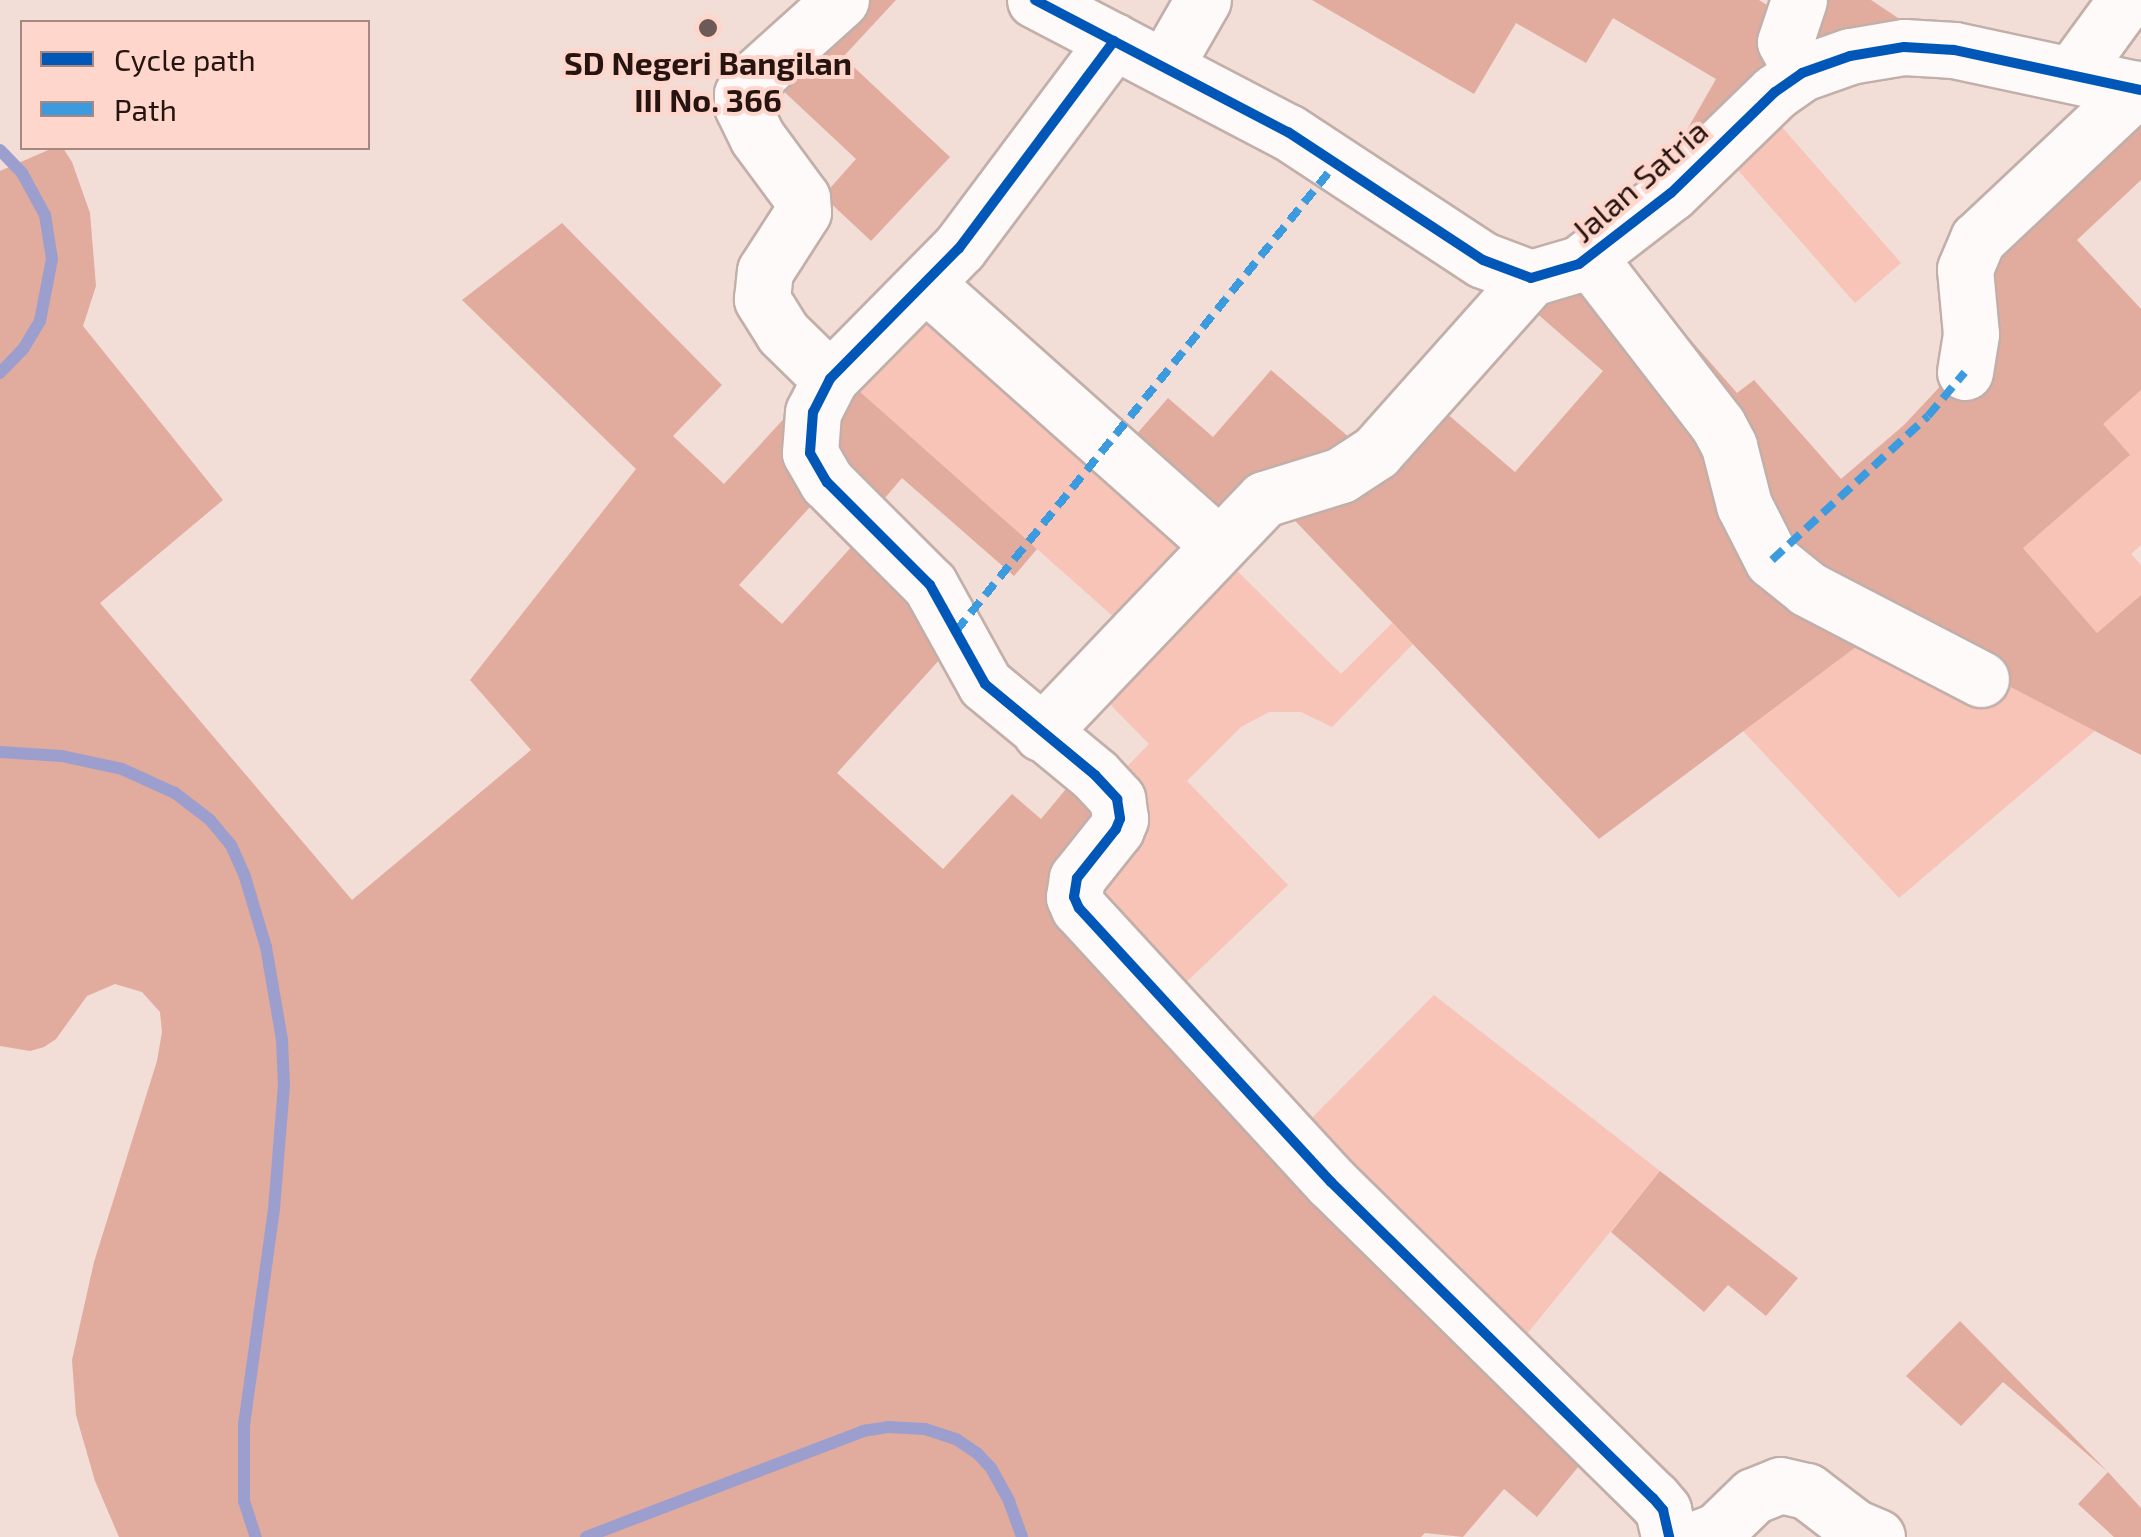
<!DOCTYPE html>
<style>
body{margin:0}
#map{position:relative;width:2141px;height:1537px;overflow:hidden;background:#f3ddd7;font-family:"Exo 2",sans-serif}
div>[style]{position:absolute}
.green>*{inset:0;background:#f7c4b7}
.forest>*{inset:0;background:#e1ab9e}
.stream>*{height:12px;margin:-6px;padding:0 6px;transform-origin:6px;border-radius:6px;background:#9c9fce}
.roads{filter:drop-shadow(2px 0 #c2afaa) drop-shadow(-2px 0 #c2afaa) drop-shadow(0 2px #c2afaa) drop-shadow(0 -2px #c2afaa)}
.minor>*{height:55px;margin:-27.5px;padding:0 27.5px;transform-origin:27.5px;border-radius:27.5px;background:#fdfaf9}
.quiet>*{height:8px;margin-top:-4px;transform-origin:0;background:repeating-linear-gradient(90deg,#3c9ade 0 15px,transparent 0 23px)}
.cycleway>*{height:10px;margin:-5px;padding:0 5px;transform-origin:5px;border-radius:5px;background:#0057b8}
.dots>*{width:28px;height:28px;translate:-50% -50%;box-sizing:border-box;border:5px solid #fed6cc;border-radius:50%}
span{translate:-50% -50%;white-space:nowrap;text-align:center;line-height:1.15;-webkit-text-stroke:8px #fed6cc;paint-order:stroke}
.poi-label{font-size:32px;color:#251410;font-weight:700}
.street-label{font-size:32px;color:#251410}
.legend{position:absolute;left:20px;top:20px;width:350px;height:130px;box-sizing:border-box;background:#fed6cc;border:2px solid #a78881;margin:0;padding:12px 18px;list-style:none;font-size:30px;color:#251410}
.legend li{display:flex;align-items:center;gap:20px;height:50px}
.legend b{width:50px;border:2px solid #a78881}
</style>
<div id="map">
<div class="green">
<div style="clip-path:polygon(1775px 119px,1901px 263px,1855px 303px,1729px 160px)"></div>
<div style="clip-path:polygon(947px 287px,1221px 525px,1125px 627px,849px 382px)"></div>
<div style="clip-path:polygon(2141px 390px,2141px 545px,2131px 554px,2141px 565px,2141px 595px,2097px 633px,2023px 548px,2129px 456px,2102px 424px)"></div>
<div style="clip-path:polygon(1223px 557px,1341px 674px,1392px 623px,1413px 644px,1332px 727px,1301px 712px,1269px 712px,1241px 727px,1187px 781px,1288px 885px,1176px 992px,1095px 883px,1117px 777px,1149px 744px,1098px 692px)"></div>
<div style="clip-path:polygon(1888px 623px,2095px 731px,1899px 898px,1743px 731px)"></div>
<div style="clip-path:polygon(1434px 995px,1660px 1171px,1517px 1346px,1303px 1127px)"></div>
</div>
<div class="forest">
<div style="clip-path:polygon(809px 0,896px 0,843px 57px,950px 157px,871px 241px,823px 196px,856px 159px,746px 56px)"></div>
<div style="clip-path:polygon(1312px 0,1759px 0,1775px 10px,1781px 0,1871px 0,1913px 28px,1659px 179px,1716px 79px,1613px 18px,1586px 63px,1516px 23px,1474px 94px)"></div>
<div style="clip-path:polygon(2141px 110px,2141px 180px,2077px 240px,2141px 309px,2141px 390px,2103px 424px,2130px 455px,2023px 548px,2097px 633px,2141px 595px,2141px 755px,1888px 623px,1599px 839px,1280px 505px,1438px 406px,1515px 472px,1603px 371px,1526px 304px,1619px 258px,1737px 393px,1754px 380px,1841px 479px,1904px 425px,1947px 379px,1954px 281px)"></div>
<div style="clip-path:polygon(53px 148px,63px 148px,72px 162px,90px 213px,96px 286px,83px 326px,223px 500px,100px 603px,352px 900px,531px 750px,470px 680px,636px 469px,462px 300px,562px 223px,722px 385px,673px 436px,724px 484px,802px 399px,820px 496px,739px 585px,782px 624px,862px 535px,951px 647px,837px 773px,943px 869px,1012px 794px,1041px 819px,1076px 777px,1109px 808px,1062px 873px,1588px 1455px,1537px 1517px,1504px 1489px,1463px 1537px,1425px 1533px,1421px 1537px,119px 1537px,95px 1481px,76px 1415px,72px 1360px,94px 1262px,157px 1061px,162px 1032px,160px 1012px,142px 992px,115px 984px,87px 996px,56px 1039px,44px 1047px,30px 1051px,0 1046px,0 171px)"></div>
<div style="clip-path:polygon(1271px 370px,1365px 451px,1221px 525px,1128px 444px,1168px 398px,1213px 437px)"></div>
<div style="clip-path:polygon(849px 382px,1037px 549px,1014px 576px,902px 478px,872px 513px,830px 464px)"></div>
<div style="clip-path:polygon(1660px 1171px,1798px 1278px,1766px 1316px,1728px 1285px,1704px 1312px,1611px 1232px)"></div>
<div style="clip-path:polygon(1960px 1321px,2108px 1472px,2141px 1508px,2141px 1537px,2114px 1537px,2078px 1504px,2108px 1472px,2003px 1382px,1961px 1426px,1906px 1376px)"></div>
</div>
<div class="stream">
<div style="left:0;top:150px;width:32px;rotate:46deg"></div>
<div style="left:22px;top:173px;width:48px;rotate:61.3deg"></div>
<div style="left:45px;top:215px;width:45px;rotate:81deg"></div>
<div style="left:52px;top:259px;width:63px;rotate:101deg"></div>
<div style="left:40px;top:321px;width:31px;rotate:121deg"></div>
<div style="left:24px;top:348px;width:35px;rotate:134deg"></div>
<div style="left:0;top:752px;width:62px;rotate:3.7deg"></div>
<div style="left:62px;top:756px;width:61px;rotate:12.2deg"></div>
<div style="left:122px;top:769px;width:58px;rotate:24.4deg"></div>
<div style="left:175px;top:793px;width:44px;rotate:37.6deg"></div>
<div style="left:210px;top:820px;width:33px;rotate:50deg"></div>
<div style="left:231px;top:845px;width:35px;rotate:66deg"></div>
<div style="left:245px;top:877px;width:73px;rotate:73.3deg"></div>
<div style="left:266px;top:947px;width:94px;rotate:80.2deg"></div>
<div style="left:282px;top:1040px;width:45px;rotate:87.5deg"></div>
<div style="left:284px;top:1085px;width:124px;rotate:94.6deg"></div>
<div style="left:274px;top:1209px;width:217px;rotate:97.9deg"></div>
<div style="left:244px;top:1424px;width:77px;rotate:90deg"></div>
<div style="left:244px;top:1501px;width:38px;rotate:72deg"></div>
<div style="left:586px;top:1537px;width:297px;rotate:-20.9deg"></div>
<div style="left:863px;top:1431px;width:25px;rotate:-9deg"></div>
<div style="left:888px;top:1427px;width:37px;rotate:3deg"></div>
<div style="left:925px;top:1429px;width:33px;rotate:18deg"></div>
<div style="left:956px;top:1439px;width:25px;rotate:34deg"></div>
<div style="left:977px;top:1453px;width:21px;rotate:47deg"></div>
<div style="left:991px;top:1468px;width:38px;rotate:61deg"></div>
<div style="left:1009px;top:1501px;width:38px;rotate:70deg"></div>
</div>
<div class="roads">
<div class="minor">
<div style="left:1035px;top:0;width:285px;rotate:27.6deg"></div>
<div style="left:1288px;top:132px;width:233px;rotate:33.3deg"></div>
<div style="left:1483px;top:260px;width:51px;rotate:20.6deg"></div>
<div style="left:1531px;top:278px;width:50px;rotate:-16.3deg"></div>
<div style="left:1579px;top:264px;width:116px;rotate:-37.7deg"></div>
<div style="left:1671px;top:193px;width:145px;rotate:-44.2deg"></div>
<div style="left:1775px;top:92px;width:33px;rotate:-35deg"></div>
<div style="left:1802px;top:73px;width:51px;rotate:-19.5deg"></div>
<div style="left:1850px;top:56px;width:55px;rotate:-9.5deg"></div>
<div style="left:1904px;top:47px;width:50px;rotate:3.4deg"></div>
<div style="left:1954px;top:50px;width:191px;rotate:12.1deg"></div>
<div style="left:1799px;top:0;width:44px;rotate:108.4deg"></div>
<div style="left:1785px;top:42px;width:35px;rotate:61deg"></div>
<div style="left:1114px;top:41px;width:259px;rotate:126.8deg"></div>
<div style="left:959px;top:248px;width:184px;rotate:134.6deg"></div>
<div style="left:830px;top:379px;width:37px;rotate:117deg"></div>
<div style="left:813px;top:412px;width:41px;rotate:94.2deg"></div>
<div style="left:810px;top:453px;width:34px;rotate:60deg"></div>
<div style="left:827px;top:482px;width:146px;rotate:45deg"></div>
<div style="left:930px;top:585px;width:113px;rotate:60.9deg"></div>
<div style="left:985px;top:684px;width:143px;rotate:39.6deg"></div>
<div style="left:1095px;top:775px;width:33px;rotate:47deg"></div>
<div style="left:1117px;top:799px;width:20px;rotate:81deg"></div>
<div style="left:1120px;top:819px;width:11px;rotate:112deg"></div>
<div style="left:1116px;top:829px;width:63px;rotate:128.5deg"></div>
<div style="left:1077px;top:878px;width:19px;rotate:99deg"></div>
<div style="left:1074px;top:897px;width:12px;rotate:66deg"></div>
<div style="left:1079px;top:908px;width:372px;rotate:47.4deg"></div>
<div style="left:1331px;top:1182px;width:451px;rotate:44.5deg"></div>
<div style="left:1653px;top:1498px;width:16px;rotate:50deg"></div>
<div style="left:1663px;top:1510px;width:28px;rotate:77deg"></div>
<div style="left:1165px;top:66px;width:76px;rotate:-60.1deg"></div>
<div style="left:2072px;top:74px;width:92px;rotate:-53.9deg"></div>
<div style="left:1589px;top:258px;width:211px;rotate:52.3deg"></div>
<div style="left:1718px;top:425px;width:24px;rotate:62deg"></div>
<div style="left:1729px;top:446px;width:61px;rotate:75.7deg"></div>
<div style="left:1744px;top:505px;width:62px;rotate:63deg"></div>
<div style="left:1772px;top:560px;width:46px;rotate:38.9deg"></div>
<div style="left:1808px;top:589px;width:195px;rotate:27.5deg"></div>
<div style="left:925px;top:283px;width:392px;rotate:41.7deg"></div>
<div style="left:1965px;top:372px;width:38px;rotate:-81deg"></div>
<div style="left:1971px;top:334px;width:65px;rotate:-95.3deg"></div>
<div style="left:1965px;top:269px;width:33px;rotate:-67deg"></div>
<div style="left:1978px;top:239px;width:219px;rotate:-43.3deg"></div>
<div style="left:830px;top:379px;width:66px;rotate:-135.6deg"></div>
<div style="left:783px;top:333px;width:40px;rotate:-122deg"></div>
<div style="left:762px;top:299px;width:28px;rotate:-84deg"></div>
<div style="left:765px;top:271px;width:70px;rotate:-57.2deg"></div>
<div style="left:803px;top:212px;width:14px;rotate:-94deg"></div>
<div style="left:802px;top:198px;width:76px;rotate:-126.4deg"></div>
<div style="left:757px;top:137px;width:34px;rotate:-116deg"></div>
<div style="left:742px;top:106px;width:12px;rotate:-90deg"></div>
<div style="left:742px;top:94px;width:16px;rotate:-55deg"></div>
<div style="left:751px;top:81px;width:121px;rotate:-42deg"></div>
<div style="left:1041px;top:733px;width:323px;rotate:-46.4deg"></div>
<div style="left:1264px;top:499px;width:81px;rotate:-17.3deg"></div>
<div style="left:1341px;top:475px;width:42px;rotate:-33.3deg"></div>
<div style="left:1376px;top:452px;width:233px;rotate:-48.3deg"></div>
<div style="left:1701px;top:1537px;width:17px;rotate:-21deg"></div>
<div style="left:1717px;top:1531px;width:50px;rotate:-44.2deg"></div>
<div style="left:1753px;top:1496px;width:29px;rotate:-22deg"></div>
<div style="left:1780px;top:1485px;width:28px;rotate:13deg"></div>
<div style="left:1807px;top:1491px;width:59px;rotate:37.5deg"></div>
<div style="left:1854px;top:1527px;width:25px;rotate:23deg"></div>
</div>
</div>
<div class="quiet">
<div style="left:1772px;top:560px;width:212px;rotate:-42.7deg"></div>
<div style="left:1928px;top:416px;width:57px;rotate:-49.9deg"></div>
<div style="left:956px;top:631px;width:606px;rotate:-50.9deg"></div>
</div>
<div class="cycleway">
<div style="left:1035px;top:0;width:285px;rotate:27.6deg"></div>
<div style="left:1288px;top:132px;width:233px;rotate:33.3deg"></div>
<div style="left:1483px;top:260px;width:51px;rotate:20.6deg"></div>
<div style="left:1531px;top:278px;width:50px;rotate:-16.3deg"></div>
<div style="left:1579px;top:264px;width:116px;rotate:-37.7deg"></div>
<div style="left:1671px;top:193px;width:145px;rotate:-44.2deg"></div>
<div style="left:1775px;top:92px;width:33px;rotate:-35deg"></div>
<div style="left:1802px;top:73px;width:51px;rotate:-19.5deg"></div>
<div style="left:1850px;top:56px;width:55px;rotate:-9.5deg"></div>
<div style="left:1904px;top:47px;width:50px;rotate:3.4deg"></div>
<div style="left:1954px;top:50px;width:191px;rotate:12.1deg"></div>
<div style="left:1114px;top:41px;width:259px;rotate:126.8deg"></div>
<div style="left:959px;top:248px;width:184px;rotate:134.6deg"></div>
<div style="left:830px;top:379px;width:37px;rotate:117deg"></div>
<div style="left:813px;top:412px;width:41px;rotate:94.2deg"></div>
<div style="left:810px;top:453px;width:34px;rotate:60deg"></div>
<div style="left:827px;top:482px;width:146px;rotate:45deg"></div>
<div style="left:930px;top:585px;width:113px;rotate:60.9deg"></div>
<div style="left:985px;top:684px;width:143px;rotate:39.6deg"></div>
<div style="left:1095px;top:775px;width:33px;rotate:47deg"></div>
<div style="left:1117px;top:799px;width:20px;rotate:81deg"></div>
<div style="left:1120px;top:819px;width:11px;rotate:112deg"></div>
<div style="left:1116px;top:829px;width:63px;rotate:128.5deg"></div>
<div style="left:1077px;top:878px;width:19px;rotate:99deg"></div>
<div style="left:1074px;top:897px;width:12px;rotate:66deg"></div>
<div style="left:1079px;top:908px;width:372px;rotate:47.4deg"></div>
<div style="left:1331px;top:1182px;width:451px;rotate:44.5deg"></div>
<div style="left:1653px;top:1498px;width:16px;rotate:50deg"></div>
<div style="left:1663px;top:1510px;width:28px;rotate:77deg"></div>
</div>
<div class="dots">
<div style="left:708px;top:28px;background:#6d5a56"></div>
</div>
<div class="poi-label">
<span style="left:708px;top:81px">SD Negeri Bangilan<br>III No. 366</span>
</div>
<div class="street-label">
<span style="left:1639px;top:180px;rotate:-41deg">Jalan Satria</span>
</div>
<ul class="legend">
<li><b style="height:12px;background:#0057b8"></b>Cycle path</li>
<li><b style="height:12px;background:#3c9ade"></b>Path</li>
</ul>
</div>
